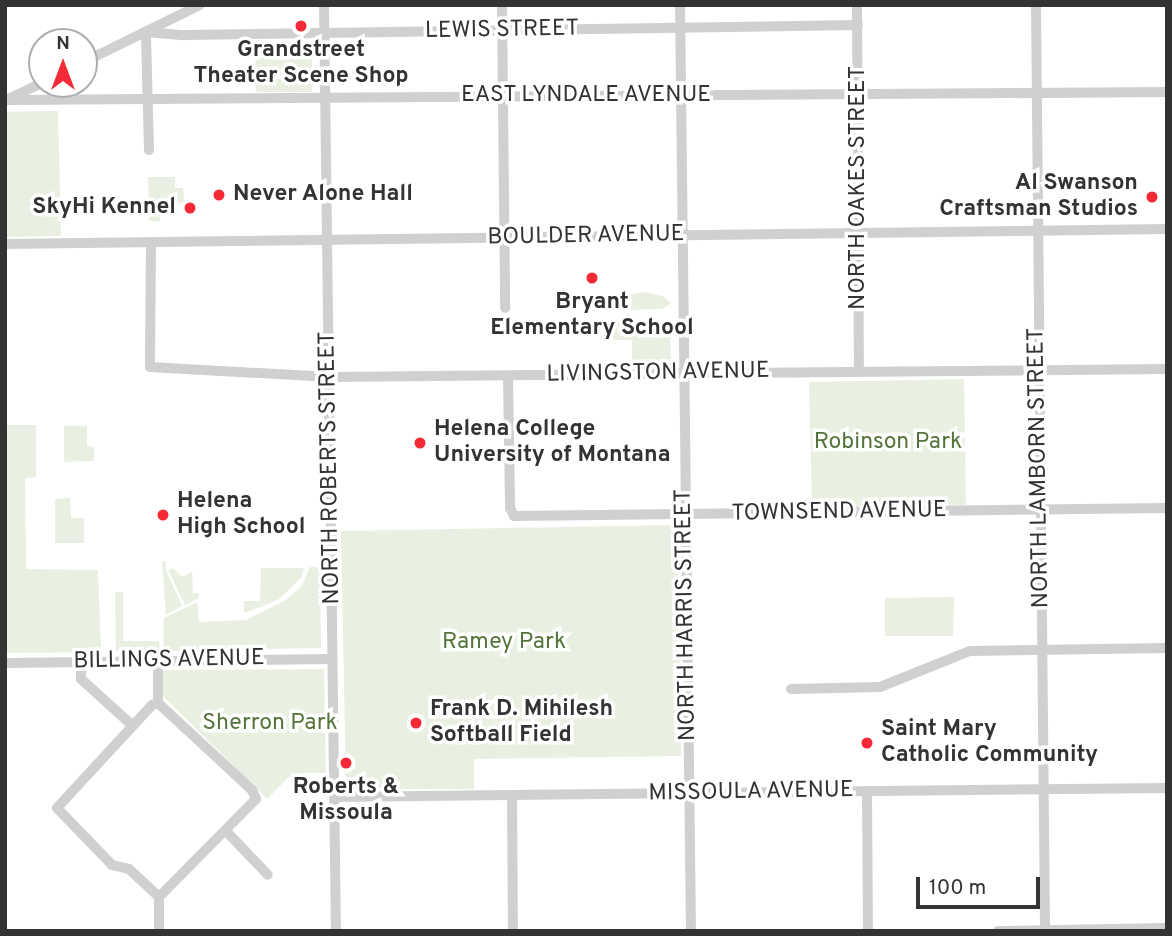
<!DOCTYPE html>
<style>
body{margin:0}
#map{position:relative;width:1172px;height:936px;overflow:hidden;background:#fff;font-family:Overpass,sans-serif}
div>[style]{position:absolute}
.green>*{inset:0;background:#e9f0e1}
.minor>*{height:10px;margin:-5px;padding:0 5px;transform-origin:5px;border-radius:5px;background:#d0d0d0}
.dots>*{width:19px;height:19px;translate:-50% -50%;box-sizing:border-box;border:4px solid #fff;border-radius:50%}
span{translate:-50% -50%;white-space:nowrap;text-align:center;line-height:1.15;-webkit-text-stroke:7px #fff;paint-order:stroke}
.street-label{font-size:23px;color:#333}
.poi-label{font-size:23px;color:#333;font-weight:700}
.right{translate:-100% -50%;text-align:right}
.left{translate:0 -50%;text-align:left}
.park-label{font-size:23px;color:#55743b}
.frame{position:absolute;inset:0;border:7px solid #333;pointer-events:none}
.north{position:absolute;left:28px;top:28px;width:70px;height:70px;box-sizing:border-box;background:#fff;border:2px solid #adadad;border-radius:50%;rotate:0deg;font-size:19px;font-weight:700;line-height:28px;text-align:center;color:#333}
.north::after{content:'';display:block;margin:auto;width:24px;height:32px;background:#f52a36;clip-path:polygon(50% 0,100% 100%,50% 72%,0 100%)}
.scale{position:absolute;left:916px;top:877px;width:124px;height:32px;box-sizing:border-box;border:4px solid #333;border-top:0;padding-left:9px;font-size:21px;line-height:24px;white-space:nowrap;color:#333;-webkit-text-stroke:5px #fff;paint-order:stroke}
</style>
<div id="map">
<div class="green">
<div style="clip-path:polygon(255px 41px,312px 42px,312px 92px,256px 92px)"></div>
<div style="clip-path:polygon(58px 111px,61px 236px,5px 237px,5px 112px)"></div>
<div style="clip-path:polygon(148px 177px,175px 177px,175px 188px,183px 188px,184px 200px,184px 203px,178px 203px,178px 213px,160px 213px,160px 221px,149px 221px)"></div>
<div style="clip-path:polygon(645px 292px,663px 296px,671px 303px,663px 309px,590px 311px,615px 297px)"></div>
<div style="clip-path:polygon(641px 321px,641px 341px,644px 323px,670px 323px,671px 362px,632px 364px,632px 340px,613px 340px,613px 322px)"></div>
<div style="clip-path:polygon(964px 379px,966px 505px,812px 507px,809px 382px)"></div>
<div style="clip-path:polygon(5px 425px,36px 425px,36px 477px,25px 478px,26px 569px,98px 570px,101px 652px,5px 653px)"></div>
<div style="clip-path:polygon(64px 426px,87px 426px,87px 446px,94px 447px,94px 461px,64px 462px)"></div>
<div style="clip-path:polygon(70px 498px,71px 518px,84px 518px,84px 543px,55px 543px,55px 499px)"></div>
<div style="clip-path:polygon(673px 525px,678px 531px,681px 756px,474px 759px,474px 789px,346px 789px,341px 531px)"></div>
<div style="clip-path:polygon(162px 561px,166px 561px,166px 570px,182px 606px,166px 615px)"></div>
<div style="clip-path:polygon(310px 567px,320px 567px,321px 648px,163px 651px,164px 618px,197px 602px,199px 622px,246px 620px,286px 600px,301px 587px)"></div>
<div style="clip-path:polygon(173px 568px,182px 577px,192px 572px,193px 593px,199px 593px,199px 598px,185px 605px,168px 570px)"></div>
<div style="clip-path:polygon(261px 568px,304px 568px,301px 578px,278px 600px,244px 613px,244px 601px,260px 601px)"></div>
<div style="clip-path:polygon(115px 592px,123px 592px,123px 641px,159px 641px,160px 651px,116px 651px)"></div>
<div style="clip-path:polygon(954px 597px,953px 636px,885px 636px,885px 598px)"></div>
<div style="clip-path:polygon(324px 669px,326px 773px,301px 773px,289px 777px,267px 799px,162px 695px,162px 673px,166px 670px)"></div>
</div>
<div class="minor">
<div style="left:324px;top:5px;width:926px;rotate:89.26deg"></div>
<div style="left:502px;top:5px;width:303px;rotate:89.4deg"></div>
<div style="left:680px;top:5px;width:926px;rotate:89.32deg"></div>
<div style="left:857px;top:5px;width:366px;rotate:89.7deg"></div>
<div style="left:1036px;top:5px;width:926px;rotate:89.44deg"></div>
<div style="left:84px;top:62px;width:129px;rotate:-26.2deg"></div>
<div style="left:10px;top:98px;width:35px;rotate:-25deg"></div>
<div style="left:6px;top:100px;width:1161px;rotate:-0.39deg"></div>
<div style="left:149px;top:150px;width:118px;rotate:-91.5deg"></div>
<div style="left:146px;top:32px;width:38px;rotate:5deg"></div>
<div style="left:184px;top:35px;width:674px;rotate:-0.85deg"></div>
<div style="left:151px;top:242px;width:125px;rotate:90.5deg"></div>
<div style="left:150px;top:367px;width:181px;rotate:3.2deg"></div>
<div style="left:331px;top:377px;width:836px;rotate:-0.55deg"></div>
<div style="left:5px;top:244px;width:1162px;rotate:-0.74deg"></div>
<div style="left:508px;top:376px;width:132px;rotate:89.1deg"></div>
<div style="left:510px;top:508px;width:9px;rotate:63deg"></div>
<div style="left:514px;top:516px;width:653px;rotate:-0.7deg"></div>
<div style="left:158px;top:662px;width:41px;rotate:90deg"></div>
<div style="left:5px;top:663px;width:327px;rotate:-0.7deg"></div>
<div style="left:81px;top:663px;width:16px;rotate:90deg"></div>
<div style="left:81px;top:679px;width:70px;rotate:42.1deg"></div>
<div style="left:791px;top:689px;width:89px;rotate:-1.3deg"></div>
<div style="left:880px;top:687px;width:97px;rotate:-21.8deg"></div>
<div style="left:970px;top:651px;width:197px;rotate:-0.9deg"></div>
<div style="left:158px;top:703px;width:6px;rotate:162deg"></div>
<div style="left:152px;top:705px;width:140px;rotate:132.7deg"></div>
<div style="left:57px;top:808px;width:79px;rotate:46deg"></div>
<div style="left:112px;top:865px;width:17px;rotate:13deg"></div>
<div style="left:129px;top:869px;width:41px;rotate:43deg"></div>
<div style="left:159px;top:897px;width:34px;rotate:90deg"></div>
<div style="left:158px;top:703px;width:128px;rotate:42.8deg"></div>
<div style="left:252px;top:790px;width:10px;rotate:66deg"></div>
<div style="left:256px;top:799px;width:138px;rotate:134.7deg"></div>
<div style="left:867px;top:792px;width:139px;rotate:89.6deg"></div>
<div style="left:334px;top:797px;width:833px;rotate:-0.62deg"></div>
<div style="left:512px;top:797px;width:132px;rotate:89.6deg"></div>
<div style="left:227px;top:832px;width:59px;rotate:46.4deg"></div>
<div style="left:998px;top:931px;width:169px;rotate:-1deg"></div>
</div>
<div class="dots">
<div style="left:301px;top:26px;background:#f52a36"></div>
<div style="left:219px;top:195px;background:#f52a36"></div>
<div style="left:1152px;top:197px;background:#f52a36"></div>
<div style="left:190px;top:208px;background:#f52a36"></div>
<div style="left:592px;top:278px;background:#f52a36"></div>
<div style="left:420px;top:443px;background:#f52a36"></div>
<div style="left:163px;top:515px;background:#f52a36"></div>
<div style="left:416px;top:723px;background:#f52a36"></div>
<div style="left:867px;top:743px;background:#f52a36"></div>
<div style="left:346px;top:763px;background:#f52a36"></div>
</div>
<div class="street-label">
<span style="left:502px;top:31px;rotate:-1deg">LEWIS STREET</span>
<span style="left:586px;top:96px">EAST LYNDALE AVENUE</span>
<span style="left:859px;top:188px;rotate:-90deg">NORTH OAKES STREET</span>
<span style="left:586px;top:237px;rotate:-1deg">BOULDER AVENUE</span>
<span style="left:658px;top:374px;rotate:-1deg">LIVINGSTON AVENUE</span>
<span style="left:331px;top:468px;rotate:-91deg">NORTH ROBERTS STREET</span>
<span style="left:1040px;top:468px;rotate:-91deg">NORTH LAMBORN STREET</span>
<span style="left:839px;top:513px;rotate:-1deg">TOWNSEND AVENUE</span>
<span style="left:687px;top:615px;rotate:-91deg">NORTH HARRIS STREET</span>
<span style="left:169px;top:661px;rotate:-1deg">BILLINGS AVENUE</span>
<span style="left:751px;top:793px;rotate:-1deg">MISSOULA AVENUE</span>
</div>
<div class="poi-label">
<span style="left:301px;top:64px">Grandstreet<br>Theater Scene Shop</span>
<span class="right" style="left:1138px;top:197px">Al Swanson<br>Craftsman Studios</span>
<span class="left" style="left:233px;top:195px">Never Alone Hall</span>
<span class="right" style="left:176px;top:208px">SkyHi Kennel</span>
<span style="left:592px;top:316px">Bryant<br>Elementary School</span>
<span class="left" style="left:434px;top:443px">Helena College<br>University of Montana</span>
<span class="left" style="left:177px;top:515px">Helena<br>High School</span>
<span class="left" style="left:430px;top:723px">Frank D. Mihilesh<br>Softball Field</span>
<span class="left" style="left:881px;top:743px">Saint Mary<br>Catholic Community</span>
<span style="left:346px;top:801px">Roberts &amp;<br>Missoula</span>
</div>
<div class="park-label">
<span style="left:888px;top:443px">Robinson Park</span>
<span style="left:504px;top:643px">Ramey Park</span>
<span style="left:270px;top:724px">Sherron Park</span>
</div>
<div class="frame"></div>
<div class="north">N</div>
<div class="scale">100 m</div>
</div>
